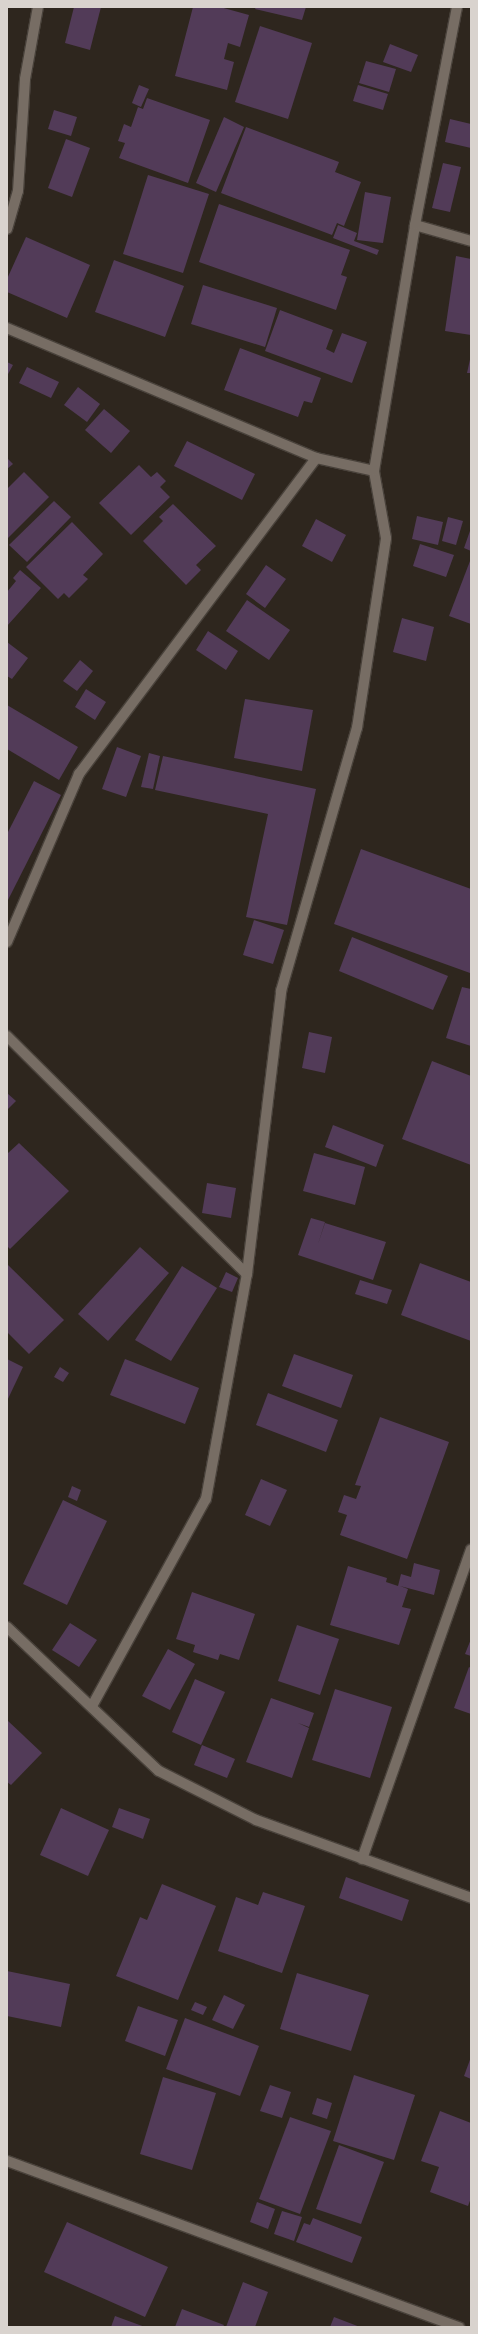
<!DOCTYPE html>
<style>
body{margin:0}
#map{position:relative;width:478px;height:2334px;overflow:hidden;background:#2e261e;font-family:Raleway,sans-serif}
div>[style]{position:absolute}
.building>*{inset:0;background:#523b58}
.roads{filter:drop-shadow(1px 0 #49423b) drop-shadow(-1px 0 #49423b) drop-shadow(0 1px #49423b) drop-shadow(0 -1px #49423b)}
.minor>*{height:10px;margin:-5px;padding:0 5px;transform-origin:5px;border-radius:5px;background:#776d64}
span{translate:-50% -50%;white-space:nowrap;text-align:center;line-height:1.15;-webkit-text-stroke:4px #2e261e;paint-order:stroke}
.frame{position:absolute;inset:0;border:8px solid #d9d3ce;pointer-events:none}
</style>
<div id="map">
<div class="building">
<div style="clip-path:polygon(74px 7px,101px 7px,90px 50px,65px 43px)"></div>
<div style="clip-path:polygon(193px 7px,220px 7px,249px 15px,240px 47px,228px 43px,224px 59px,234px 62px,227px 90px,175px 76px)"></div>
<div style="clip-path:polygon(256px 7px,306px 7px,302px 20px,255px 9px)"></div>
<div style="clip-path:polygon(260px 26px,312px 43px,288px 119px,235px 102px)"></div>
<div style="clip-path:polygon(390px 44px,418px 55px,411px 72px,383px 62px)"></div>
<div style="clip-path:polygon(366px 61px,396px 69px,389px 92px,359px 83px)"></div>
<div style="clip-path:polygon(139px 85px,149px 89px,141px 107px,132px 103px)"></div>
<div style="clip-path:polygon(358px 85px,388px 94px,383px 110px,353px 101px)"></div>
<div style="clip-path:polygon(147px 98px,210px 120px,188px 183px,119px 158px,125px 143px,118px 141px,124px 124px,131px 127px,138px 107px,143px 109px)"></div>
<div style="clip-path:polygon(54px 110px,77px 117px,71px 136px,48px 129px)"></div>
<div style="clip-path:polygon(224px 117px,244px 127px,216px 192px,196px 183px)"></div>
<div style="clip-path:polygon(450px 119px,471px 124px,471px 148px,445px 142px)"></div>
<div style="clip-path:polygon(246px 127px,339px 162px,335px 172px,361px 182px,344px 226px,337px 223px,332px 235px,221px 193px)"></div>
<div style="clip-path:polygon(66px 139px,90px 148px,72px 197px,48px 188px)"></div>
<div style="clip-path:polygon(443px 163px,461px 167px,450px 212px,432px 208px)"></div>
<div style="clip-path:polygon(148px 175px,209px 194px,183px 273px,123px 254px)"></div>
<div style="clip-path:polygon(365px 192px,391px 197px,383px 243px,357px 240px)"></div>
<div style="clip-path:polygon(219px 204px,350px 250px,341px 275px,347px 277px,336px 310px,199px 262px)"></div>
<div style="clip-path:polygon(338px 225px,357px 233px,354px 241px,379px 250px,377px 255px,333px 238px)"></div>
<div style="clip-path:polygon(26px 237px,90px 265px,67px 318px,7px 292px,7px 279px)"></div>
<div style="clip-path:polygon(456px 256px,471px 259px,471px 335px,445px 331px)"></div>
<div style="clip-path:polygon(114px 260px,184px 286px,165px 337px,95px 312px)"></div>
<div style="clip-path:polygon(203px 285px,277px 308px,265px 347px,191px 324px)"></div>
<div style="clip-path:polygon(280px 310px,333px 330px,326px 349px,334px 353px,342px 333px,367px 342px,352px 383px,265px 351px)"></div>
<div style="clip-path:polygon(240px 348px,321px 378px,312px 403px,304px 401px,298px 417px,224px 390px)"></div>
<div style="clip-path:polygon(471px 355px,471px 373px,467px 373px)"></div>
<div style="clip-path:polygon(7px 362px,13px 365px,7px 376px)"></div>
<div style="clip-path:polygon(27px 367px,59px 382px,51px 398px,19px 383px)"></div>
<div style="clip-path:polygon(78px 387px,100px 404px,87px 422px,64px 405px)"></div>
<div style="clip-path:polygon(104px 409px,130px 431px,111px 453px,85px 430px)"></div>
<div style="clip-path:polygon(187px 441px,255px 474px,242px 500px,174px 466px)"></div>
<div style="clip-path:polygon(7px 458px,13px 464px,7px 469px)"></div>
<div style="clip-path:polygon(139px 465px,151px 477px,157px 472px,166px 481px,160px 487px,170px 497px,131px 535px,99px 503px)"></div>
<div style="clip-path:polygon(24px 472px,49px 497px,7px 539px,7px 489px)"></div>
<div style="clip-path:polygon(54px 501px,71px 517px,27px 562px,9px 545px)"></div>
<div style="clip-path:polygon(173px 504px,216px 546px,196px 565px,201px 570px,186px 585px,143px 541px,163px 521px,159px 517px)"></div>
<div style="clip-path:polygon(417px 516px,443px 522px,438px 545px,412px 539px)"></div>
<div style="clip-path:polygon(448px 517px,463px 521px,456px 545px,442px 541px)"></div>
<div style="clip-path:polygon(316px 519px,346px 535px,332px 562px,302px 546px)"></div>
<div style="clip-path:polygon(72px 522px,103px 554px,83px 575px,88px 579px,69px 598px,64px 593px,58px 599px,26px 567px)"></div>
<div style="clip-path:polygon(471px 528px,471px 551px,464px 548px)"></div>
<div style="clip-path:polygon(420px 544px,454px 555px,446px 577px,413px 566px)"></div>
<div style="clip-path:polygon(470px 561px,471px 562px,471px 624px,449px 616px)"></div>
<div style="clip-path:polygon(266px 565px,286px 579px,265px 608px,246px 594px)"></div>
<div style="clip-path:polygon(20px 570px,41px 588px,7px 626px,7px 592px,16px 581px,13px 578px)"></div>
<div style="clip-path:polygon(247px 600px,290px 630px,269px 660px,226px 631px)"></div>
<div style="clip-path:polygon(402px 618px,434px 627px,426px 661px,393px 652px)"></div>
<div style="clip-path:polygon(208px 631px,238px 651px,226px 670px,196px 650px)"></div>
<div style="clip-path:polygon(7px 642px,28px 658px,12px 679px,7px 676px)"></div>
<div style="clip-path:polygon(80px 660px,93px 671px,77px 691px,63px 681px)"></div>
<div style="clip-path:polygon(86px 689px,106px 702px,95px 720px,75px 707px)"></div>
<div style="clip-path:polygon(245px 699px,313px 710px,302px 771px,234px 758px)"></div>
<div style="clip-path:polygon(7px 705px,78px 747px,59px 780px,7px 749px)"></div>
<div style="clip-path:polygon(117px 747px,141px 756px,126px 797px,102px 789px)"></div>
<div style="clip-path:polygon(149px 753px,160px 756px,153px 789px,141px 787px)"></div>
<div style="clip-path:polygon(163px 756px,316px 789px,287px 925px,246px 917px,268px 814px,155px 790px)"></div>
<div style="clip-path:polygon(34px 781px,61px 795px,7px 902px,7px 834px)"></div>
<div style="clip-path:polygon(361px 849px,471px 889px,470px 973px,334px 924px)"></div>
<div style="clip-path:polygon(254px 920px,284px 930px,273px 964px,243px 955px)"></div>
<div style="clip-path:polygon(352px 937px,448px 976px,433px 1010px,339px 971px)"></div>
<div style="clip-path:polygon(462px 987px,471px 989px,471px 1046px,446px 1038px)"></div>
<div style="clip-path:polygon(309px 1032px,332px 1037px,325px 1073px,302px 1068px)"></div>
<div style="clip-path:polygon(432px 1061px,471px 1076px,471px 1165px,402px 1139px)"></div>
<div style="clip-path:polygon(7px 1093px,16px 1101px,7px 1110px)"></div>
<div style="clip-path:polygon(333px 1125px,384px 1145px,376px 1167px,325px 1147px)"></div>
<div style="clip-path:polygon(19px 1143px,69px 1191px,10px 1249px,7px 1246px,7px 1154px)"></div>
<div style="clip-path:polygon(314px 1153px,365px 1167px,355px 1205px,303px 1191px)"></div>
<div style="clip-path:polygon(207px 1183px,236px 1188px,231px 1218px,202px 1213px)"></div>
<div style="clip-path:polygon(311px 1218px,325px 1222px,318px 1244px,325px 1223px,386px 1242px,373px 1280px,298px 1255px)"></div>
<div style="clip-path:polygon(140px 1247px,169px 1273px,108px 1341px,78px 1314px)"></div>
<div style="clip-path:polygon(420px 1263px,471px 1282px,471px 1341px,401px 1315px)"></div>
<div style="clip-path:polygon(7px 1264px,64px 1320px,29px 1354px,7px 1332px)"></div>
<div style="clip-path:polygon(182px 1266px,217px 1288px,171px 1361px,135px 1340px)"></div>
<div style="clip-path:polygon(226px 1272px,238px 1278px,232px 1292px,219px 1287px)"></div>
<div style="clip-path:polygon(360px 1280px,392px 1290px,387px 1304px,355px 1294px)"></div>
<div style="clip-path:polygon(294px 1354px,353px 1375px,341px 1408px,282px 1386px)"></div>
<div style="clip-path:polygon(7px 1359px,23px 1367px,7px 1401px)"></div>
<div style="clip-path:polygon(125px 1359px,199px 1388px,185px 1424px,110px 1395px)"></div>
<div style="clip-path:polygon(60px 1367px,69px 1373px,63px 1382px,54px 1377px)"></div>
<div style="clip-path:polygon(268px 1393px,338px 1420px,326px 1452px,256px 1425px)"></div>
<div style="clip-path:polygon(380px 1417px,449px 1442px,407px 1559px,340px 1535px,347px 1515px,338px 1512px,344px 1495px,356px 1499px,361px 1486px,355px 1485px)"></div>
<div style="clip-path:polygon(261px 1479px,287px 1490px,270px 1526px,245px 1515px)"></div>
<div style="clip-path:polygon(72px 1486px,81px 1490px,77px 1501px,68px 1497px)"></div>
<div style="clip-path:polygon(63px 1500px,107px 1521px,67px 1605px,23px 1584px)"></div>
<div style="clip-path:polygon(414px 1563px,440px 1570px,434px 1595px,400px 1586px,408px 1589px,402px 1607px,411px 1609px,399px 1645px,330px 1625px,348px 1566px,387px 1578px,386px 1582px,398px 1586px,401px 1574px,411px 1577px)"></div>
<div style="clip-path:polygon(192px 1592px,255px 1614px,239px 1660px,220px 1654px,218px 1660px,193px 1652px,195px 1645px,176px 1639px)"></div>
<div style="clip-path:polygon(70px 1623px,97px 1640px,79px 1667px,52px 1650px)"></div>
<div style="clip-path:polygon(297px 1625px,339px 1639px,320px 1695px,278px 1681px)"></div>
<div style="clip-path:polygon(471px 1639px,471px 1656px,465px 1654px)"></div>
<div style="clip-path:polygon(168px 1649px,195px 1664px,170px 1710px,142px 1696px)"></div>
<div style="clip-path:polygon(469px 1667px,471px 1668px,471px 1714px,454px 1708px)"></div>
<div style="clip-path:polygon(195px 1679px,225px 1692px,201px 1745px,172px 1732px)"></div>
<div style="clip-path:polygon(335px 1689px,392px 1707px,370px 1778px,312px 1760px)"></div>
<div style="clip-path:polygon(271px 1698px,314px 1713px,309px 1727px,298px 1723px,309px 1728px,292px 1778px,246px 1762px)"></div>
<div style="clip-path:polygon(7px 1720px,42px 1753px,11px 1785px,7px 1782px)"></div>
<div style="clip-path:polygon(202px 1745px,235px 1759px,227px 1778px,194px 1765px)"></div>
<div style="clip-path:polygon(61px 1808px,109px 1830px,88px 1876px,40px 1855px)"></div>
<div style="clip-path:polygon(119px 1808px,150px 1819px,143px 1839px,112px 1827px)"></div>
<div style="clip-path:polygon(346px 1877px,409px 1900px,402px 1921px,339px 1898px)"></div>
<div style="clip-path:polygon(162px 1884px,216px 1906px,178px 2000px,116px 1976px,140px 1917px,147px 1920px)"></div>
<div style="clip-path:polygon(263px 1892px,305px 1906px,282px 1973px,218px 1951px,236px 1897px,258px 1905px)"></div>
<div style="clip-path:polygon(7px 1971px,70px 1984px,61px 2027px,7px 2016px)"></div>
<div style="clip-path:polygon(297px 1973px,369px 1995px,351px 2051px,280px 2029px)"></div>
<div style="clip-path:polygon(224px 1995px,245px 2005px,233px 2029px,212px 2020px)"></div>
<div style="clip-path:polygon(195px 2002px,207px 2007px,203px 2015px,191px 2010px)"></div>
<div style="clip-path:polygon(138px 2006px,178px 2020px,165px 2056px,125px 2041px)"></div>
<div style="clip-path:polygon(185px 2018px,259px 2046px,240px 2096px,166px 2069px)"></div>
<div style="clip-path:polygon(471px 2057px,471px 2079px,464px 2076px)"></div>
<div style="clip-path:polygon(354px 2075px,415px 2095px,394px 2160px,333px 2141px)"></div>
<div style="clip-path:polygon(163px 2077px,216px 2093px,192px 2170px,140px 2154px)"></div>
<div style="clip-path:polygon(270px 2085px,291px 2092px,282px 2118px,260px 2111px)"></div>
<div style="clip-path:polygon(317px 2098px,332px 2103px,327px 2119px,312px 2114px)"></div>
<div style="clip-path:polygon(440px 2111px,471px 2123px,471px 2198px,468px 2206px,430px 2192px,439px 2167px,421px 2161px)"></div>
<div style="clip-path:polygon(290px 2117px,331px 2131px,300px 2214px,259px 2199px)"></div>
<div style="clip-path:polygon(339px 2145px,384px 2162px,361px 2224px,316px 2209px)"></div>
<div style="clip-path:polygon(257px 2202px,275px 2209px,268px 2229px,250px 2222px)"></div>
<div style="clip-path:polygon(282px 2211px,302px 2217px,294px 2241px,274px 2234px)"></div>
<div style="clip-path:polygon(313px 2218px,362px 2237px,352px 2263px,296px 2242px,304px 2223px,310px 2225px)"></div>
<div style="clip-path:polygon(67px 2222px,168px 2267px,145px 2317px,44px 2272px)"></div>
<div style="clip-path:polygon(243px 2282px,268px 2292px,255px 2327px,226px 2327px)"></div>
<div style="clip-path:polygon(182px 2309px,224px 2325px,223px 2327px,175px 2327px)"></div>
<div style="clip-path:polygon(115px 2316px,145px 2327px,111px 2327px)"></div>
<div style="clip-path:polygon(334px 2317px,360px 2327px,330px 2327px)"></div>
</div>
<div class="roads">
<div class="minor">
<div style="left:415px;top:225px;width:58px;rotate:15.9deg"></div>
<div style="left:7px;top:229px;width:40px;rotate:-74deg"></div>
<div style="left:18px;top:191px;width:112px;rotate:-86.4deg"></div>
<div style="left:25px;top:79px;width:73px;rotate:-79.8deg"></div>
<div style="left:7px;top:328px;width:335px;rotate:22.8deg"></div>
<div style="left:316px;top:458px;width:59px;rotate:12.6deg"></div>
<div style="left:7px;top:942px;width:183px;rotate:-66.8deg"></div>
<div style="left:79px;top:774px;width:395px;rotate:-53.1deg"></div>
<div style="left:7px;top:1036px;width:338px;rotate:44.8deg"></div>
<div style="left:7px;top:1627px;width:209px;rotate:43.5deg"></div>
<div style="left:159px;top:1771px;width:109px;rotate:26.8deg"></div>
<div style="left:256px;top:1820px;width:229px;rotate:19.9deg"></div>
<div style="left:92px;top:1706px;width:236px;rotate:-61.2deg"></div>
<div style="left:206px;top:1499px;width:229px;rotate:-79.7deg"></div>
<div style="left:247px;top:1274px;width:285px;rotate:-83.1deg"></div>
<div style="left:281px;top:991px;width:274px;rotate:-73.9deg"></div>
<div style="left:357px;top:728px;width:192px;rotate:-81.3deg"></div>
<div style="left:386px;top:538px;width:68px;rotate:-100.2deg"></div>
<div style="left:374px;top:471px;width:249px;rotate:-80.5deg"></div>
<div style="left:415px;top:225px;width:222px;rotate:-79.1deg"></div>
<div style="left:362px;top:1859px;width:328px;rotate:-70.6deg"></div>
<div style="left:7px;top:2161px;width:482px;rotate:20.2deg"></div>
</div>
</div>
<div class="frame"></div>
</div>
